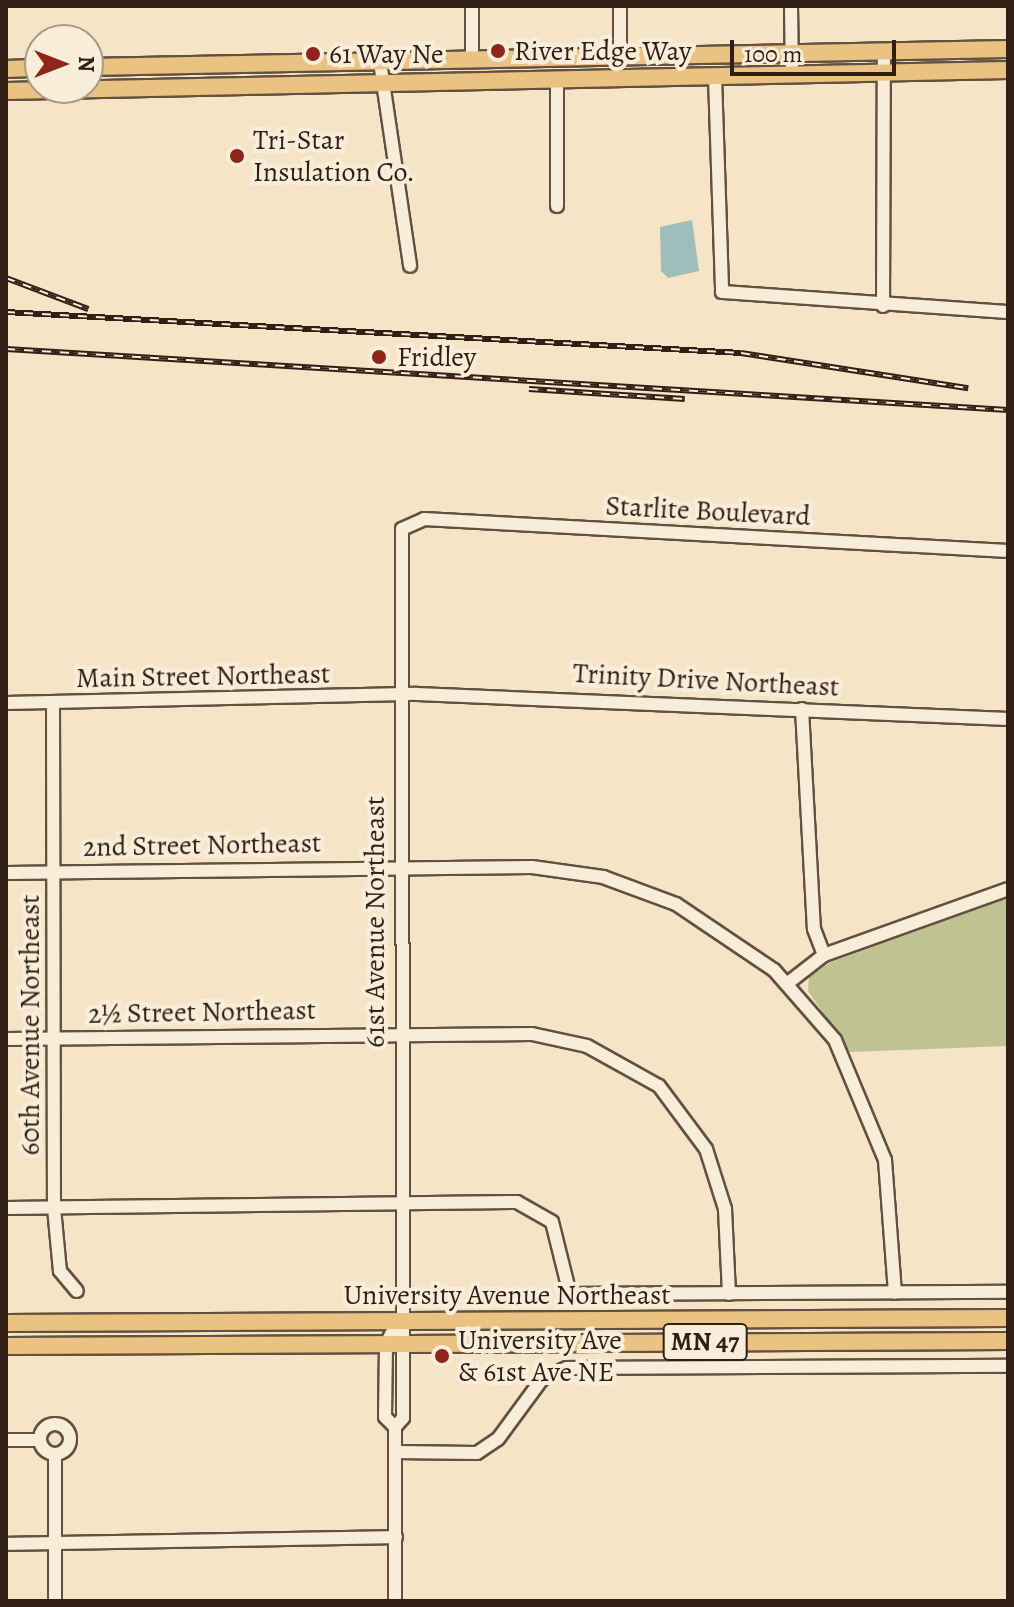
<!DOCTYPE html>
<meta charset="utf-8">
<style>
body{margin:0}
#map{position:relative;width:1014px;height:1607px;overflow:hidden;background:#f5e4c5;font-family:Alegreya,serif}
div>[style]{position:absolute}
.green>*{inset:0;background:#bfc392}
.water>*{inset:0;background:#9dbeba}
.roads{filter:drop-shadow(2px 0 #625041) drop-shadow(-2px 0 #625041) drop-shadow(0 2px #625041) drop-shadow(0 -2px #625041)}
.minor>*{height:12px;margin:-6px;padding:0 6px;transform-origin:6px;border-radius:6px;background:#f8edd9}
.minor>.ring{margin:-6px;padding:0;box-sizing:content-box;background:none;border:12px solid #f8edd9;border-radius:50%}
.major>*{height:16px;margin:-8px;padding:0 8px;transform-origin:8px;border-radius:8px;background:#eac282}
.rail>*{height:6px;margin-top:-3px;transform-origin:0;background:repeating-linear-gradient(90deg,#f8edd9 0 9px,#311f15 0 18px);box-sizing:border-box;border-block:2px solid #311f15}
.dots>*{width:22px;height:22px;translate:-50% -50%;box-sizing:border-box;border:4px solid #f8edd9;border-radius:50%}
span{translate:-50% -50%;white-space:nowrap;text-align:center;line-height:1.15;-webkit-text-stroke:8px #f8edd9;paint-order:stroke}
.shield-label span{padding:2px 6px;background:#f8edd9;border:2px solid;border-radius:6px;-webkit-text-stroke-width:0}
.shield-label{font-size:26px;color:#311f15;font-weight:700}
.poi-label{font-size:28px;color:#311f15}
.left{translate:0 -50%;text-align:left}
.street-label{font-size:28px;color:#311f15}
.frame{position:absolute;inset:0;border:8px solid #311f15;pointer-events:none}
.north{position:absolute;left:24px;top:24px;width:80px;height:80px;box-sizing:border-box;background:#f8edd9;border:2px solid #a89b8b;border-radius:50%;rotate:90deg;font-size:22px;font-weight:700;line-height:32px;text-align:center;color:#311f15}
.north::after{content:'';display:block;margin:auto;width:28px;height:36px;background:#8f2418;clip-path:polygon(50% 0,100% 100%,50% 72%,0 100%)}
.scale{position:absolute;left:730px;top:40px;width:166px;height:36px;box-sizing:border-box;border:4px solid #311f15;border-top:0;padding-left:10px;font-size:24px;line-height:28px;white-space:nowrap;color:#311f15;-webkit-text-stroke:6px #f8edd9;paint-order:stroke}
</style>
<div id="map">
<div class="green">
<div style="clip-path:polygon(1008px 898px,1008px 1046px,850px 1052px,808px 991px,809px 977px,831px 962px)"></div>
</div>
<div class="water">
<div style="clip-path:polygon(692px 220px,699px 271px,668px 278px,661px 271px,660px 227px)"></div>
</div>
<div class="roads">
<div class="minor">
<div style="left:472px;top:6px;width:55px;rotate:90deg"></div>
<div style="left:620px;top:6px;width:53px;rotate:90deg"></div>
<div style="left:791px;top:6px;width:69px;rotate:89.2deg"></div>
<div style="left:380px;top:62px;width:206px;rotate:81.6deg"></div>
<div style="left:715px;top:77px;width:215px;rotate:88.1deg"></div>
<div style="left:722px;top:292px;width:287px;rotate:4deg"></div>
<div style="left:557px;top:80px;width:126px;rotate:90deg"></div>
<div style="left:883px;top:306px;width:254px;rotate:-89.8deg"></div>
<div style="left:53px;top:702px;width:506px;rotate:89.89deg"></div>
<div style="left:54px;top:1208px;width:63px;rotate:84.6deg"></div>
<div style="left:60px;top:1271px;width:26px;rotate:50deg"></div>
<div style="left:6px;top:703px;width:411px;rotate:-1.3deg"></div>
<div style="left:417px;top:694px;width:592px;rotate:2.42deg"></div>
<div style="left:802px;top:709px;width:220px;rotate:86.9deg"></div>
<div style="left:814px;top:929px;width:28px;rotate:69deg"></div>
<div style="left:6px;top:873px;width:526px;rotate:-0.65deg"></div>
<div style="left:532px;top:867px;width:72px;rotate:8deg"></div>
<div style="left:603px;top:877px;width:78px;rotate:20.3deg"></div>
<div style="left:676px;top:904px;width:118px;rotate:34deg"></div>
<div style="left:774px;top:970px;width:93px;rotate:48.9deg"></div>
<div style="left:835px;top:1040px;width:130px;rotate:67.4deg"></div>
<div style="left:885px;top:1160px;width:133px;rotate:85.7deg"></div>
<div style="left:788px;top:983px;width:46px;rotate:-37.9deg"></div>
<div style="left:824px;top:955px;width:195px;rotate:-19.7deg"></div>
<div style="left:6px;top:1039px;width:526px;rotate:-0.54deg"></div>
<div style="left:532px;top:1034px;width:56px;rotate:12.3deg"></div>
<div style="left:587px;top:1046px;width:82px;rotate:29.1deg"></div>
<div style="left:659px;top:1086px;width:79px;rotate:53.3deg"></div>
<div style="left:706px;top:1149px;width:63px;rotate:72.4deg"></div>
<div style="left:725px;top:1209px;width:85px;rotate:87.3deg"></div>
<div style="left:6px;top:1208px;width:511px;rotate:-0.67deg"></div>
<div style="left:517px;top:1202px;width:40px;rotate:29.7deg"></div>
<div style="left:552px;top:1222px;width:74px;rotate:76deg"></div>
<div style="left:570px;top:1294px;width:438px;rotate:-0.3deg"></div>
<div class="ring" style="left:40px;top:1424px;width:18px;height:18px"></div>
<div style="left:395px;top:1427px;width:14px;rotate:-135deg"></div>
<div style="left:385px;top:1417px;width:73px;rotate:-89.2deg"></div>
<div style="left:386px;top:1344px;width:27px;rotate:-63deg"></div>
<div style="left:6px;top:1440px;width:34px"></div>
<div style="left:395px;top:1452px;width:82px;rotate:0.7deg"></div>
<div style="left:477px;top:1453px;width:25px;rotate:-34deg"></div>
<div style="left:498px;top:1439px;width:74px;rotate:-53.7deg"></div>
<div style="left:542px;top:1379px;width:27px;rotate:-24deg"></div>
<div style="left:567px;top:1368px;width:441px;rotate:-0.3deg"></div>
<div style="left:6px;top:1544px;width:390px;rotate:-1deg"></div>
<div style="left:55px;top:1601px;width:146px;rotate:-90deg"></div>
<div style="left:395px;top:1601px;width:174px;rotate:-90deg"></div>
<div style="left:395px;top:1427px;width:12px;rotate:-48deg"></div>
<div style="left:403px;top:1418px;width:889px;rotate:-90.06deg"></div>
<div style="left:402px;top:529px;width:24px;rotate:-24deg"></div>
<div style="left:424px;top:519px;width:585px;rotate:3.14deg"></div>
</div>
<div class="major">
<div style="left:88px;top:67px;width:920px;rotate:-1.12deg"></div>
<div style="left:6px;top:69px;width:34px;rotate:-2deg"></div>
<div style="left:6px;top:91px;width:1002px;rotate:-1.2deg"></div>
<div style="left:6px;top:1323px;width:1002px;rotate:-0.29deg"></div>
<div style="left:6px;top:1346px;width:1002px;rotate:-0.29deg"></div>
</div>
</div>
<div class="rail">
<div style="left:6px;top:278px;width:88px;rotate:20.7deg"></div>
<div style="left:6px;top:312px;width:736px;rotate:3.19deg"></div>
<div style="left:741px;top:353px;width:230px;rotate:8.8deg"></div>
<div style="left:6px;top:349px;width:1004px;rotate:3.48deg"></div>
<div style="left:529px;top:389px;width:156px;rotate:3.7deg"></div>
</div>
<div class="dots">
<div style="left:498px;top:51px;background:#8f2418"></div>
<div style="left:313px;top:54px;background:#8f2418"></div>
<div style="left:237px;top:156px;background:#8f2418"></div>
<div style="left:379px;top:357px;background:#8f2418"></div>
<div style="left:442px;top:1356px;background:#8f2418"></div>
</div>
<div class="shield-label">
<span style="left:705px;top:1342px">MN 47</span>
</div>
<div class="poi-label">
<span class="left" style="left:514px;top:51px">River Edge Way</span>
<span class="left" style="left:329px;top:54px">61 Way Ne</span>
<span class="left" style="left:253px;top:156px">Tri-Star<br>Insulation Co.</span>
<span class="left" style="left:397px;top:357px">Fridley</span>
<span class="left" style="left:458px;top:1356px">University Ave<br>&amp; 61st Ave NE</span>
</div>
<div class="street-label">
<span style="left:708px;top:511px;rotate:3deg">Starlite Boulevard</span>
<span style="left:203px;top:676px;rotate:-1deg">Main Street Northeast</span>
<span style="left:706px;top:680px;rotate:3deg">Trinity Drive Northeast</span>
<span style="left:202px;top:845px;rotate:-1deg">2nd Street Northeast</span>
<span style="left:375px;top:922px;rotate:-90deg">61st Avenue Northeast</span>
<span style="left:202px;top:1012px;rotate:-1deg">2½ Street Northeast</span>
<span style="left:30px;top:1025px;rotate:-90deg">60th Avenue Northeast</span>
<span style="left:507px;top:1295px">University Avenue Northeast</span>
</div>
<div class="frame"></div>
<div class="north">N</div>
<div class="scale">100 m</div>
</div>
